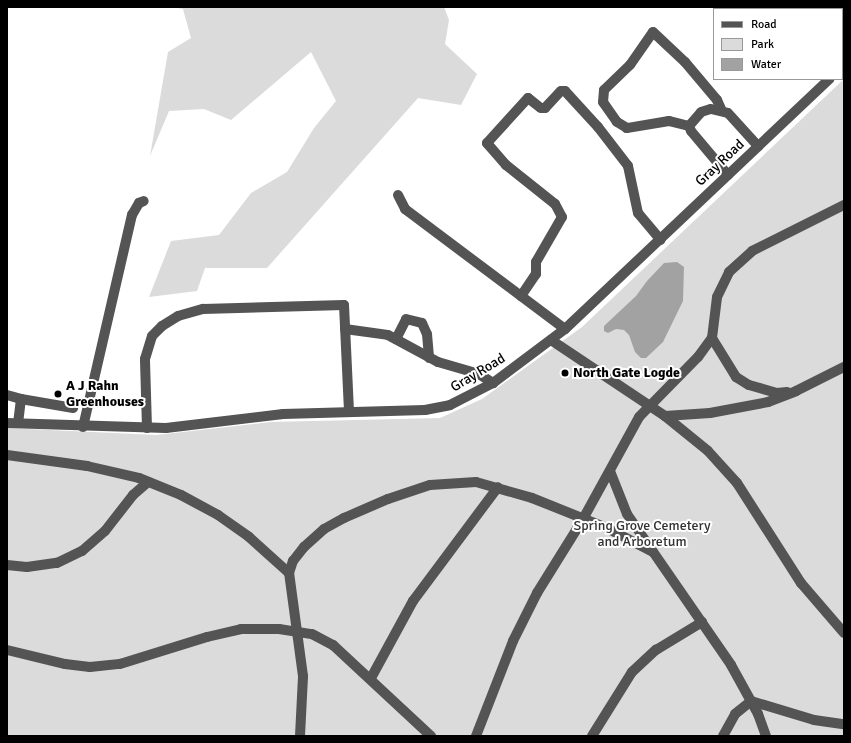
<!DOCTYPE html>
<style>
body{margin:0}
#map{position:relative;width:851px;height:743px;overflow:hidden;background:#fff;font-family:Signika,sans-serif}
div>[style]{position:absolute}
.green>*{inset:0;background:#dbdbdb}
.water>*{inset:0;background:#a2a2a2}
.minor>*{height:10px;margin:-5px;padding:0 5px;transform-origin:5px;border-radius:5px;background:#545454}
.dots>*{width:11px;height:11px;translate:-50% -50%;box-sizing:border-box;border:2px solid #fff;border-radius:50%}
span{translate:-50% -50%;white-space:nowrap;text-align:center;line-height:1.15;-webkit-text-stroke:4px #fff;paint-order:stroke}
.street-label{font-size:14px;color:#000}
.poi-label{font-size:14px;color:#000;font-weight:700}
.left{translate:0 -50%;text-align:left}
.park-label{font-size:14px;color:#323232}
.frame{position:absolute;inset:0;border:8px solid #000;pointer-events:none}
.legend{position:absolute;left:713px;top:8px;width:130px;height:72px;box-sizing:border-box;background:#fff;border:1px solid #999;margin:0;padding:5px 7px;list-style:none;font-size:12px;color:#000}
.legend li{display:flex;align-items:center;gap:8px;height:20px}
.legend b{width:20px;border:1px solid #999}
</style>
<div id="map">
<div class="green">
<div style="clip-path:polygon(172px 7px,444px 7px,449px 20px,445px 44px,477px 74px,461px 105px,418px 98px,267px 268px,205px 268px,197px 291px,149px 297px,171px 241px,219px 235px,251px 193px,287px 172px,314px 128px,336px 101px,311px 52px,231px 120px,204px 109px,169px 111px,150px 156px,168px 52px,191px 38px,183px 9px)"></div>
<div style="clip-path:polygon(844px 79px,844px 736px,7px 736px,7px 428px,156px 435px,271px 422px,440px 418px,482px 399px,582px 327px)"></div>
</div>
<div class="water">
<div style="clip-path:polygon(677px 262px,684px 267px,683px 301px,663px 342px,646px 358px,641px 358px,635px 352px,629px 335px,624px 330px,616px 329px,608px 333px,604px 331px,604px 326px,636px 296px,647px 281px,664px 263px)"></div>
</div>
<div class="minor">
<div style="left:772px;top:7px;width:3px;rotate:45deg"></div>
<div style="left:842px;top:67px;width:3px;rotate:-45deg"></div>
<div style="left:689px;top:126px;width:21px;rotate:-166deg"></div>
<div style="left:669px;top:121px;width:43px;rotate:170.5deg"></div>
<div style="left:627px;top:128px;width:12px;rotate:-149deg"></div>
<div style="left:617px;top:122px;width:24px;rotate:-125deg"></div>
<div style="left:603px;top:102px;width:12px;rotate:-85deg"></div>
<div style="left:604px;top:90px;width:36px;rotate:-44deg"></div>
<div style="left:630px;top:65px;width:40px;rotate:-55.1deg"></div>
<div style="left:653px;top:32px;width:44px;rotate:43.2deg"></div>
<div style="left:685px;top:62px;width:50px;rotate:49.9deg"></div>
<div style="left:717px;top:100px;width:10px;rotate:66deg"></div>
<div style="left:728px;top:175px;width:57px;rotate:-130.1deg"></div>
<div style="left:691px;top:131px;width:5px;rotate:-112deg"></div>
<div style="left:689px;top:126px;width:18px;rotate:-49deg"></div>
<div style="left:701px;top:112px;width:10px;rotate:-17deg"></div>
<div style="left:711px;top:109px;width:17px;rotate:13deg"></div>
<div style="left:728px;top:113px;width:45px;rotate:47.7deg"></div>
<div style="left:398px;top:195px;width:16px;rotate:63deg"></div>
<div style="left:405px;top:209px;width:200px;rotate:36.9deg"></div>
<div style="left:521px;top:296px;width:27px;rotate:-56deg"></div>
<div style="left:536px;top:274px;width:12px;rotate:-90deg"></div>
<div style="left:536px;top:262px;width:52px;rotate:-60deg"></div>
<div style="left:562px;top:217px;width:15px;rotate:-118deg"></div>
<div style="left:555px;top:204px;width:63px;rotate:-141.5deg"></div>
<div style="left:506px;top:165px;width:29px;rotate:-131deg"></div>
<div style="left:487px;top:143px;width:61px;rotate:-47.7deg"></div>
<div style="left:528px;top:98px;width:16px;rotate:38deg"></div>
<div style="left:541px;top:108px;width:4px"></div>
<div style="left:545px;top:108px;width:23px;rotate:-47deg"></div>
<div style="left:561px;top:91px;width:4px"></div>
<div style="left:565px;top:91px;width:49px;rotate:47.5deg"></div>
<div style="left:598px;top:127px;width:49px;rotate:52.4deg"></div>
<div style="left:628px;top:166px;width:48px;rotate:78deg"></div>
<div style="left:638px;top:213px;width:35px;rotate:50deg"></div>
<div style="left:345px;top:329px;width:43px;rotate:7.9deg"></div>
<div style="left:388px;top:335px;width:57px;rotate:28.4deg"></div>
<div style="left:438px;top:362px;width:43px;rotate:16.3deg"></div>
<div style="left:479px;top:374px;width:17px;rotate:33deg"></div>
<div style="left:712px;top:338px;width:46px;rotate:58.4deg"></div>
<div style="left:736px;top:377px;width:15px;rotate:32deg"></div>
<div style="left:749px;top:385px;width:29px;rotate:16deg"></div>
<div style="left:777px;top:393px;width:10px;rotate:-6deg"></div>
<div style="left:396px;top:339px;width:22px;rotate:-63deg"></div>
<div style="left:406px;top:319px;width:16px;rotate:14deg"></div>
<div style="left:422px;top:323px;width:12px;rotate:66deg"></div>
<div style="left:427px;top:334px;width:24px;rotate:85deg"></div>
<div style="left:551px;top:340px;width:137px;rotate:33.7deg"></div>
<div style="left:665px;top:416px;width:55px;rotate:39.1deg"></div>
<div style="left:708px;top:451px;width:43px;rotate:47.8deg"></div>
<div style="left:737px;top:483px;width:119px;rotate:57.4deg"></div>
<div style="left:801px;top:583px;width:66px;rotate:49.3deg"></div>
<div style="left:7px;top:395px;width:15px;rotate:16deg"></div>
<div style="left:21px;top:399px;width:24px;rotate:97deg"></div>
<div style="left:21px;top:399px;width:53px;rotate:9.8deg"></div>
<div style="left:665px;top:416px;width:45px;rotate:-3.8deg"></div>
<div style="left:710px;top:413px;width:59px;rotate:-10.7deg"></div>
<div style="left:768px;top:402px;width:30px;rotate:-21deg"></div>
<div style="left:796px;top:391px;width:54px;rotate:-26.6deg"></div>
<div style="left:7px;top:423px;width:159px;rotate:1.8deg"></div>
<div style="left:166px;top:428px;width:118px;rotate:-6.8deg"></div>
<div style="left:283px;top:414px;width:142px;rotate:-1.6deg"></div>
<div style="left:425px;top:410px;width:25px;rotate:-11deg"></div>
<div style="left:450px;top:405px;width:48px;rotate:-27.1deg"></div>
<div style="left:493px;top:383px;width:90px;rotate:-36.9deg"></div>
<div style="left:565px;top:329px;width:364px;rotate:-43.4deg"></div>
<div style="left:83px;top:427px;width:218px;rotate:-77deg"></div>
<div style="left:132px;top:215px;width:14px;rotate:-60deg"></div>
<div style="left:139px;top:203px;width:5px;rotate:-22deg"></div>
<div style="left:147px;top:428px;width:69px;rotate:-91.7deg"></div>
<div style="left:145px;top:359px;width:24px;rotate:-73deg"></div>
<div style="left:152px;top:336px;width:14px;rotate:-45deg"></div>
<div style="left:162px;top:326px;width:19px;rotate:-32deg"></div>
<div style="left:178px;top:316px;width:26px;rotate:-16deg"></div>
<div style="left:203px;top:309px;width:141px;rotate:-1.6deg"></div>
<div style="left:344px;top:305px;width:106px;rotate:87.3deg"></div>
<div style="left:7px;top:455px;width:81px;rotate:7.8deg"></div>
<div style="left:87px;top:466px;width:53px;rotate:13deg"></div>
<div style="left:139px;top:478px;width:45px;rotate:22deg"></div>
<div style="left:181px;top:495px;width:42px;rotate:28.4deg"></div>
<div style="left:218px;top:515px;width:38px;rotate:35deg"></div>
<div style="left:249px;top:537px;width:54px;rotate:42deg"></div>
<div style="left:610px;top:471px;width:46px;rotate:68.4deg"></div>
<div style="left:627px;top:514px;width:183px;rotate:55.4deg"></div>
<div style="left:731px;top:665px;width:56px;rotate:61.1deg"></div>
<div style="left:758px;top:714px;width:23px;rotate:70deg"></div>
<div style="left:7px;top:565px;width:20px;rotate:6deg"></div>
<div style="left:27px;top:567px;width:30px;rotate:-8deg"></div>
<div style="left:57px;top:563px;width:28px;rotate:-26deg"></div>
<div style="left:82px;top:551px;width:30px;rotate:-41deg"></div>
<div style="left:105px;top:531px;width:46px;rotate:-52.1deg"></div>
<div style="left:133px;top:495px;width:20px;rotate:-41deg"></div>
<div style="left:7px;top:650px;width:60px;rotate:13.6deg"></div>
<div style="left:65px;top:664px;width:25px;rotate:7deg"></div>
<div style="left:90px;top:667px;width:30px;rotate:-6deg"></div>
<div style="left:120px;top:664px;width:91px;rotate:-17.2deg"></div>
<div style="left:207px;top:637px;width:35px;rotate:-13deg"></div>
<div style="left:241px;top:629px;width:38px"></div>
<div style="left:279px;top:629px;width:33px;rotate:9deg"></div>
<div style="left:312px;top:634px;width:24px;rotate:28deg"></div>
<div style="left:333px;top:645px;width:134px;rotate:42.9deg"></div>
<div style="left:371px;top:678px;width:88px;rotate:-61.4deg"></div>
<div style="left:413px;top:601px;width:142px;rotate:-53.3deg"></div>
<div style="left:300px;top:736px;width:60px;rotate:-87.1deg"></div>
<div style="left:303px;top:676px;width:104px;rotate:-97.7deg"></div>
<div style="left:289px;top:573px;width:13px;rotate:-72deg"></div>
<div style="left:293px;top:561px;width:18px;rotate:-52deg"></div>
<div style="left:304px;top:547px;width:27px;rotate:-42deg"></div>
<div style="left:324px;top:529px;width:23px;rotate:-29deg"></div>
<div style="left:344px;top:518px;width:48px;rotate:-23.4deg"></div>
<div style="left:388px;top:499px;width:44px;rotate:-18.4deg"></div>
<div style="left:430px;top:485px;width:46px;rotate:-3.7deg"></div>
<div style="left:476px;top:482px;width:58px;rotate:15.9deg"></div>
<div style="left:532px;top:498px;width:81px;rotate:21.8deg"></div>
<div style="left:607px;top:528px;width:52px;rotate:27.6deg"></div>
<div style="left:476px;top:736px;width:102px;rotate:-68.7deg"></div>
<div style="left:513px;top:641px;width:54px;rotate:-63.4deg"></div>
<div style="left:537px;top:593px;width:87px;rotate:-58.1deg"></div>
<div style="left:583px;top:519px;width:116px;rotate:-61.2deg"></div>
<div style="left:639px;top:417px;width:84px;rotate:-45.5deg"></div>
<div style="left:698px;top:357px;width:24px;rotate:-54deg"></div>
<div style="left:712px;top:338px;width:41px;rotate:-83deg"></div>
<div style="left:717px;top:297px;width:28px;rotate:-64deg"></div>
<div style="left:729px;top:272px;width:31px;rotate:-42deg"></div>
<div style="left:752px;top:251px;width:103px;rotate:-26.6deg"></div>
<div style="left:592px;top:736px;width:75px;rotate:-58deg"></div>
<div style="left:632px;top:672px;width:33px;rotate:-43deg"></div>
<div style="left:656px;top:650px;width:54px;rotate:-31.3deg"></div>
<div style="left:723px;top:736px;width:25px;rotate:-61deg"></div>
<div style="left:735px;top:714px;width:21px;rotate:-39deg"></div>
<div style="left:751px;top:701px;width:66px;rotate:16.8deg"></div>
<div style="left:814px;top:720px;width:30px;rotate:8deg"></div>
</div>
<div class="dots">
<div style="left:565px;top:373px;background:#000"></div>
<div style="left:58px;top:394px;background:#000"></div>
</div>
<div class="street-label">
<span style="left:720px;top:163px;rotate:-43deg">Gray Road</span>
<span style="left:478px;top:373px;rotate:-31deg">Gray Road</span>
</div>
<div class="poi-label">
<span class="left" style="left:573px;top:373px">North Gate Logde</span>
<span class="left" style="left:66px;top:394px">A J Rahn<br>Greenhouses</span>
</div>
<div class="park-label">
<span style="left:642px;top:534px">Spring Grove Cemetery<br>and Arboretum</span>
</div>
<div class="frame"></div>
<ul class="legend">
<li><b style="height:5px;background:#545454"></b>Road</li>
<li><b style="height:11px;background:#dbdbdb"></b>Park</li>
<li><b style="height:11px;background:#a2a2a2"></b>Water</li>
</ul>
</div>
